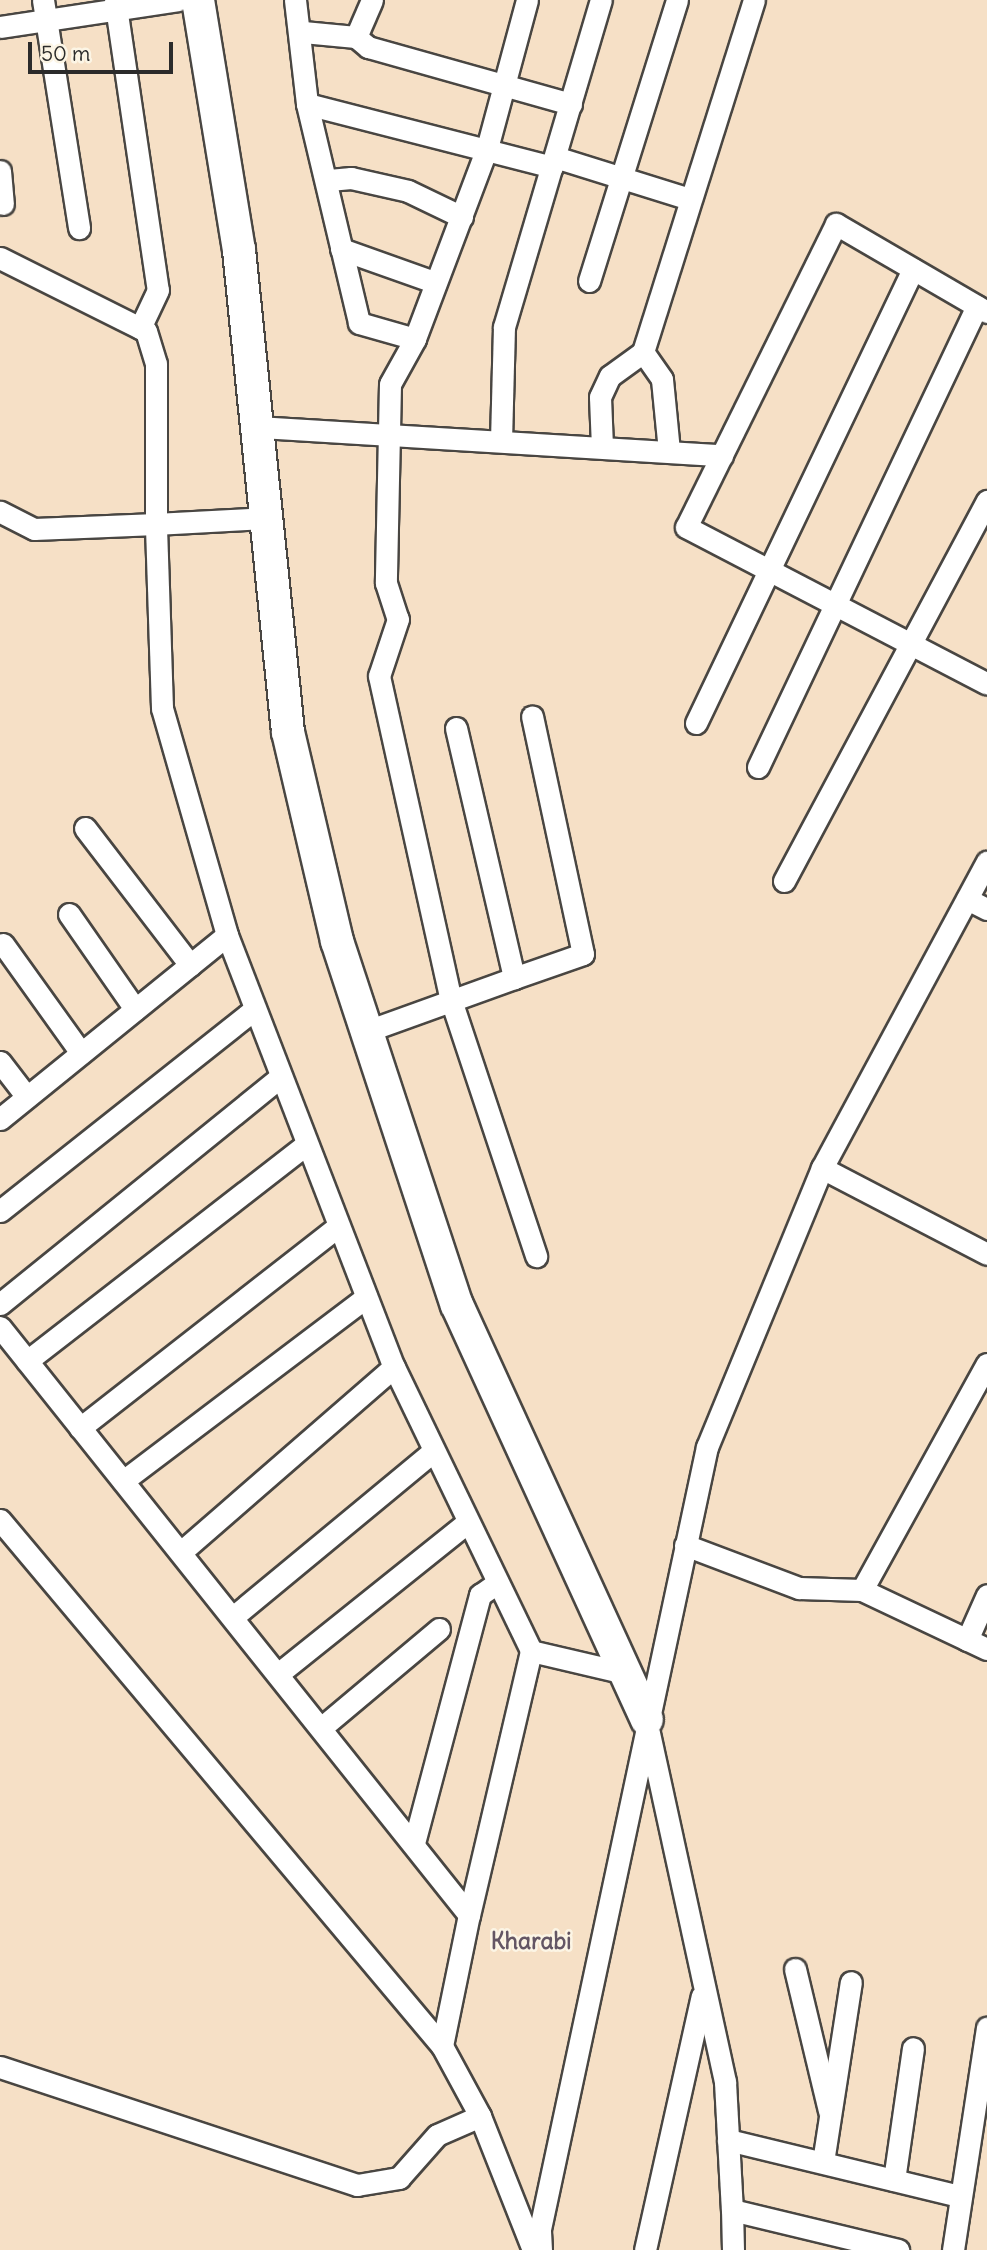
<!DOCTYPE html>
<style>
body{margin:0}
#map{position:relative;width:987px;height:2250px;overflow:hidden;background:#f6e0c6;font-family:Delius,sans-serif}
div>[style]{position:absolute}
.roads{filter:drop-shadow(2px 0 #494642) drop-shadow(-2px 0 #494642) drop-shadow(0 2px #494642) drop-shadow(0 -2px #494642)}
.street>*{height:21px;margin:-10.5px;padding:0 10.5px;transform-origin:10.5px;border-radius:10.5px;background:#fff}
.secondary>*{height:32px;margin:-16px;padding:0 16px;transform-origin:16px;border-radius:16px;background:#fff}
span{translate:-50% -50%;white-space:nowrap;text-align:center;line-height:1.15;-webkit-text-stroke:5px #fcf5e5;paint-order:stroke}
.quarter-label{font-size:23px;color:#645664;font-weight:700}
.scale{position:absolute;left:28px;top:42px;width:145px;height:32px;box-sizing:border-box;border:4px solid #2b2b2b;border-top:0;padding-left:9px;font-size:21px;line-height:24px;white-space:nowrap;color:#2b2b2b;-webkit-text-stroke:5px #fcf5e5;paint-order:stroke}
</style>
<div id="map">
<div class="roads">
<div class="street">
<div style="left:43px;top:0;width:231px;rotate:81deg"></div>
<div style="left:115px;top:0;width:293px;rotate:81.6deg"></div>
<div style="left:158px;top:290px;width:42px;rotate:115.3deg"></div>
<div style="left:295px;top:0;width:105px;rotate:83.4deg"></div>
<div style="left:307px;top:104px;width:225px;rotate:76.6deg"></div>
<div style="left:359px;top:323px;width:58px;rotate:15.9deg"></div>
<div style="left:527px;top:0;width:153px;rotate:105.1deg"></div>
<div style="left:487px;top:148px;width:204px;rotate:110.7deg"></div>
<div style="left:415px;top:339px;width:51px;rotate:119.1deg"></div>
<div style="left:390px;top:384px;width:199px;rotate:91.2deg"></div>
<div style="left:386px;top:583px;width:38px;rotate:72deg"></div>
<div style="left:398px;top:619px;width:60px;rotate:108.4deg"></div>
<div style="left:379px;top:676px;width:332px;rotate:77.5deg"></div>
<div style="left:451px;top:1000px;width:270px;rotate:71.6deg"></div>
<div style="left:0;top:27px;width:180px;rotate:-8.6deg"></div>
<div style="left:303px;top:32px;width:53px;rotate:5.4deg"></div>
<div style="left:356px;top:37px;width:16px;rotate:40deg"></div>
<div style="left:368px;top:47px;width:211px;rotate:15.7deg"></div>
<div style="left:356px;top:37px;width:40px;rotate:-66.6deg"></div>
<div style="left:307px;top:104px;width:253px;rotate:14.4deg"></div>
<div style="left:555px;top:157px;width:141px;rotate:17.3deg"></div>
<div style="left:0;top:171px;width:33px;rotate:85deg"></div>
<div style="left:329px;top:180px;width:22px;rotate:-5deg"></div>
<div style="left:351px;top:178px;width:58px;rotate:12.8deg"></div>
<div style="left:408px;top:191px;width:60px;rotate:25.7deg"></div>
<div style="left:341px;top:249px;width:99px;rotate:19.5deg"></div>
<div style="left:0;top:258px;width:163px;rotate:26.6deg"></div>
<div style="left:146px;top:331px;width:34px;rotate:73deg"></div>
<div style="left:156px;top:364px;width:160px;rotate:90deg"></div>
<div style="left:156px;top:524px;width:122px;rotate:177.7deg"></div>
<div style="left:34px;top:529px;width:38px;rotate:-153deg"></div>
<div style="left:589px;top:281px;width:294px;rotate:-72.6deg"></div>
<div style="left:987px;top:312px;width:175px;rotate:-149.8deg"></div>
<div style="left:836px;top:224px;width:338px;rotate:116.3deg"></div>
<div style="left:686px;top:527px;width:339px;rotate:27.5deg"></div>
<div style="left:259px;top:427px;width:464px;rotate:3.5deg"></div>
<div style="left:501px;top:441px;width:114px;rotate:-88.5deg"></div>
<div style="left:504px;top:327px;width:341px;rotate:-73.5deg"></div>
<div style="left:602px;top:447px;width:50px;rotate:-92.3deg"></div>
<div style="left:600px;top:397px;width:23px;rotate:-65deg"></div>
<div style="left:610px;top:376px;width:41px;rotate:-36deg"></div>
<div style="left:669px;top:451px;width:72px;rotate:-95.6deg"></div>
<div style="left:662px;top:379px;width:33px;rotate:-125deg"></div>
<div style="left:643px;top:352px;width:369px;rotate:-72.5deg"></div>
<div style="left:696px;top:723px;width:503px;rotate:-64.45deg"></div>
<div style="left:456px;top:728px;width:257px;rotate:76.9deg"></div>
<div style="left:514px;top:978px;width:73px;rotate:-19.2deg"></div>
<div style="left:583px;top:954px;width:243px;rotate:-102.1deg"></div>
<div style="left:758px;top:767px;width:510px;rotate:-64.59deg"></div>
<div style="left:85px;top:828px;width:173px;rotate:52.5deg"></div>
<div style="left:784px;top:881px;width:431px;rotate:-61.9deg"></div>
<div style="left:967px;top:899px;width:22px;rotate:27deg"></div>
<div style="left:69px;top:914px;width:116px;rotate:55.2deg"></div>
<div style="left:227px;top:935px;width:236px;rotate:-106deg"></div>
<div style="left:162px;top:708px;width:184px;rotate:-91.9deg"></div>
<div style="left:156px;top:524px;width:112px;rotate:-3.1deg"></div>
<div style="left:3px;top:944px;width:134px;rotate:54.4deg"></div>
<div style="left:367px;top:1031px;width:156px;rotate:-19.8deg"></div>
<div style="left:0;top:1062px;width:44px;rotate:52.4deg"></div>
<div style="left:0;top:1119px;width:292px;rotate:-39deg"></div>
<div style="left:227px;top:935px;width:463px;rotate:68.9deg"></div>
<div style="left:394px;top:1367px;width:315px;rotate:64.2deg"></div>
<div style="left:531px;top:1651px;width:271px;rotate:103.2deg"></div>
<div style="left:469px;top:1915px;width:752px;rotate:-128.58deg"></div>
<div style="left:822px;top:1168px;width:186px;rotate:27.5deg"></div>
<div style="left:0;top:1211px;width:325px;rotate:-38.4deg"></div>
<div style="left:0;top:1304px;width:360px;rotate:-39deg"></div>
<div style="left:27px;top:1361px;width:354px;rotate:-37.8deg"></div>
<div style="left:80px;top:1428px;width:328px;rotate:-38deg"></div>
<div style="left:123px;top:1481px;width:305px;rotate:-37.1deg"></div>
<div style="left:0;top:1520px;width:687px;rotate:49.96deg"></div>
<div style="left:442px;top:2046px;width:80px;rotate:61.5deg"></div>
<div style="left:480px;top:2116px;width:144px;rotate:68.4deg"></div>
<div style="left:685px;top:1545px;width:122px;rotate:20.7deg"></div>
<div style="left:799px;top:1588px;width:63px;rotate:1.8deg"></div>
<div style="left:862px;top:1590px;width:258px;rotate:-61.1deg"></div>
<div style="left:181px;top:1552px;width:282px;rotate:-41deg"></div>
<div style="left:862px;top:1590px;width:138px;rotate:25.3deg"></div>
<div style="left:233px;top:1617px;width:257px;rotate:-39.6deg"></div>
<div style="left:967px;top:1640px;width:49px;rotate:-66deg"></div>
<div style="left:531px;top:1651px;width:97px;rotate:13.2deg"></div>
<div style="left:278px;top:1674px;width:240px;rotate:-38.7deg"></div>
<div style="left:321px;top:1728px;width:154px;rotate:-40deg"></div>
<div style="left:649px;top:1733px;width:357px;rotate:77.7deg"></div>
<div style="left:725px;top:2082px;width:128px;rotate:86.9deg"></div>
<div style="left:414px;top:1843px;width:257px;rotate:-75.1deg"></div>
<div style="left:480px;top:1595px;width:19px;rotate:-35deg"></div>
<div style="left:795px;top:1969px;width:146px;rotate:76.5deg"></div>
<div style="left:442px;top:2046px;width:134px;rotate:-78.4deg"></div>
<div style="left:0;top:2067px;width:376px;rotate:18.3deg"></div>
<div style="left:357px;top:2185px;width:43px;rotate:-9.5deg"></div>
<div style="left:399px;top:2178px;width:57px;rotate:-48.5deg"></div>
<div style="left:437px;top:2135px;width:47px;rotate:-23.8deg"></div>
<div style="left:728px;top:2140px;width:238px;rotate:13.6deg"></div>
<div style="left:823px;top:2162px;width:182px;rotate:-81.2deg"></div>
<div style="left:894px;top:2180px;width:133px;rotate:-81.8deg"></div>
<div style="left:541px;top:2250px;width:21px;rotate:-93deg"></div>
<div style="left:540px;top:2229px;width:800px;rotate:-77.95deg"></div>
<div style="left:707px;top:1447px;width:302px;rotate:-67.6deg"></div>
<div style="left:822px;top:1168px;width:348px;rotate:-61.7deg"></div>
<div style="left:645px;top:2250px;width:260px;rotate:-77.4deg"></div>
<div style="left:733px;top:2250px;width:40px;rotate:-91.4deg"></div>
<div style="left:732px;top:2210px;width:171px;rotate:13.5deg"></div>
<div style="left:953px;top:2250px;width:225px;rotate:-81.3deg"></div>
</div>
<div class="secondary">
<div style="left:198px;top:0;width:253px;rotate:80.7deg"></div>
<div style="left:239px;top:250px;width:484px;rotate:84.2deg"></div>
<div style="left:288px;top:732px;width:215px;rotate:76.8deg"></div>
<div style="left:337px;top:941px;width:383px;rotate:71.8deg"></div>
<div style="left:457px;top:1305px;width:456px;rotate:65.4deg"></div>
</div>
</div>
<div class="quarter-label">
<span style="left:531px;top:1941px">Kharabi</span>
</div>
<div class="scale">50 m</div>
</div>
